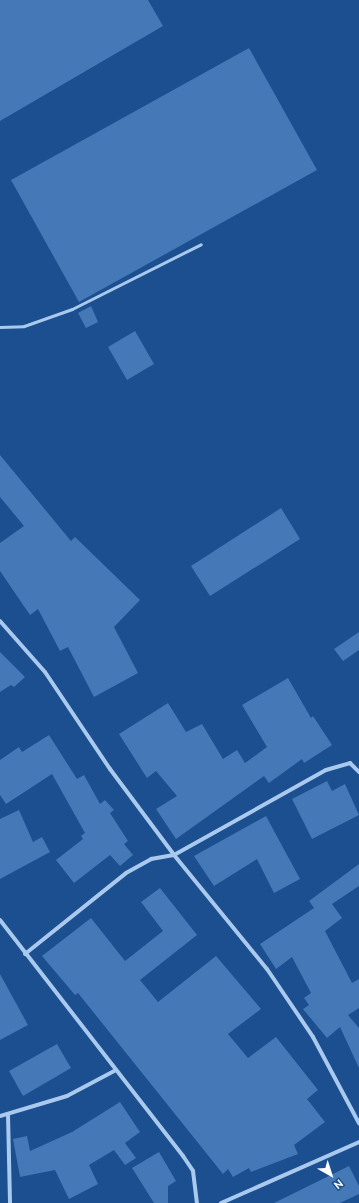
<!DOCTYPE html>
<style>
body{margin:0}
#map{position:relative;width:359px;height:1203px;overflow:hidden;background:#1b4f8f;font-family:Ubuntu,sans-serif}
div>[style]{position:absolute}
.building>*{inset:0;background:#4478b7}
.lane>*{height:3px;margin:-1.5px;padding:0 1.5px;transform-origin:1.5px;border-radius:1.5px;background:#a9c9ee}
.street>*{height:4px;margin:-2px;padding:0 2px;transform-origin:2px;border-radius:2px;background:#a9c9ee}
span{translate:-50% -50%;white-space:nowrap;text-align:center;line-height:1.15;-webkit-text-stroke:3px #1b4f8f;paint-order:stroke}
.north{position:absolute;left:311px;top:1155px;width:40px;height:40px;-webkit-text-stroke:3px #1b4f8f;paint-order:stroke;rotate:141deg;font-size:11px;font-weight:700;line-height:16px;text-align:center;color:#fff}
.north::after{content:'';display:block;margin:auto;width:14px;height:18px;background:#fff;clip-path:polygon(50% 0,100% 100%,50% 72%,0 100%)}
</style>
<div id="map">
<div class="building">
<div style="clip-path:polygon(0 0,148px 0,163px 26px,0 121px)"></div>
<div style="clip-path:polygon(249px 48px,317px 170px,79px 302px,11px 180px)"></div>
<div style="clip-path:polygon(91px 306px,98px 322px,86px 328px,78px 313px)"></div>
<div style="clip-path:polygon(135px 331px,154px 364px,127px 380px,108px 347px)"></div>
<div style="clip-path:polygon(0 455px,71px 541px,75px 537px,140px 600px,114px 627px,138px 673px,94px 697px,68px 647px,60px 651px,38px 609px,30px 615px,0 571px,0 543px,24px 526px,0 497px)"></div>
<div style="clip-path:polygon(281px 508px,300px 539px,210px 596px,191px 566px)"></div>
<div style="clip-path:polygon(359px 632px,359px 650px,343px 661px,334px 649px)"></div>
<div style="clip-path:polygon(0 652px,25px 677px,14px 687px,11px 685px,0 692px)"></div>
<div style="clip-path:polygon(288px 678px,311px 718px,313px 716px,332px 745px,304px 763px,302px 759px,269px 783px,264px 776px,176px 839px,156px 809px,177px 796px,156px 771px,147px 778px,119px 734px,168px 703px,186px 732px,202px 724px,223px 759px,237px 750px,245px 763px,267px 747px,242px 705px)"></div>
<div style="clip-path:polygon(49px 735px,77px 779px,84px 775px,100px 804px,105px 800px,114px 810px,110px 813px,128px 841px,124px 844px,133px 855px,120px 866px,110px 855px,74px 883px,56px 860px,83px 839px,81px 836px,85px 833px,52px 774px,6px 804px,0 795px,0 760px,19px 747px,22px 752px)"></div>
<div style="clip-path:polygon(327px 781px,332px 791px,345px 784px,359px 815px,312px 839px,292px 799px)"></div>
<div style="clip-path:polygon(19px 810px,33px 842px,42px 837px,50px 852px,0 879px,0 819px)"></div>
<div style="clip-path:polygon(266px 816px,300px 879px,274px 893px,257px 859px,214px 886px,194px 856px)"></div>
<div style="clip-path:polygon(359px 864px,359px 886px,332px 904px,342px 918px,325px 931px,352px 983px,359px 979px,359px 1008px,348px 1015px,359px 1028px,359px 1068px,340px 1027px,327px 1038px,303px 1009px,309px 1005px,304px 998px,311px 993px,292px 957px,276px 969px,260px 944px,314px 908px,309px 901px)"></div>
<div style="clip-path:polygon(160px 888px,197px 935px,140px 980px,158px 1002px,216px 956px,261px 1009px,228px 1034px,248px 1058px,276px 1037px,318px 1090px,307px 1099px,325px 1122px,294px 1145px,298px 1154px,251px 1172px,249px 1168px,233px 1177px,228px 1169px,223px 1174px,78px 993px,75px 995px,42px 956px,91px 918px,125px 961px,163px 931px,141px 902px)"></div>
<div style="clip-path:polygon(0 974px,28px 1025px,0 1040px)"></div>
<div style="clip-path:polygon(57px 1044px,71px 1068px,23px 1096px,9px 1071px)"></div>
<div style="clip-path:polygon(120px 1102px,140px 1132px,125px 1143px,136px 1158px,125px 1165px,114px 1150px,89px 1165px,98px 1184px,69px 1199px,55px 1170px,20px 1177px,13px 1139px,27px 1136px,30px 1151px,72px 1132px)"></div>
<div style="clip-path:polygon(159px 1152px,176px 1181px,168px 1186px,168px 1203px,154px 1203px,132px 1168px)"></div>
<div style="clip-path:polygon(349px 1166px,359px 1186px,359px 1194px,340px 1203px,274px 1203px)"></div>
</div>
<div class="lane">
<div style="left:0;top:327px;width:24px;rotate:-2deg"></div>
<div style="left:24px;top:326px;width:51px;rotate:-19.5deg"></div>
<div style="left:72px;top:309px;width:144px;rotate:-26.7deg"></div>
</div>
<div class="street">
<div style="left:0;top:621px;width:68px;rotate:48.6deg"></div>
<div style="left:45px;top:672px;width:117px;rotate:56.2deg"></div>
<div style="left:110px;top:769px;width:107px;rotate:53.3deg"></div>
<div style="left:174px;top:855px;width:147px;rotate:50.8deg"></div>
<div style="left:267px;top:969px;width:82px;rotate:55.9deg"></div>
<div style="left:313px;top:1037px;width:98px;rotate:61.9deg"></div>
<div style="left:0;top:920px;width:299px;rotate:52.2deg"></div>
<div style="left:183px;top:1156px;width:18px;rotate:56deg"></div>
<div style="left:193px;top:1171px;width:32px;rotate:83deg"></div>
<div style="left:25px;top:954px;width:129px;rotate:-38.7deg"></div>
<div style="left:126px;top:873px;width:29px;rotate:-29deg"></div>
<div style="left:151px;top:859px;width:23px;rotate:-10deg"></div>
<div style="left:174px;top:855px;width:174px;rotate:-29.2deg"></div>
<div style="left:326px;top:770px;width:25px;rotate:-16deg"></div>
<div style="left:350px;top:763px;width:13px;rotate:45deg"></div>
<div style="left:8px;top:1114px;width:89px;rotate:88.7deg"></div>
<div style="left:0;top:1116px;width:70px;rotate:-16.6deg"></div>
<div style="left:67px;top:1096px;width:55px;rotate:-28deg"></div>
<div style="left:221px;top:1203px;width:151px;rotate:-23.8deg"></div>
</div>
<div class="north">N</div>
</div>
